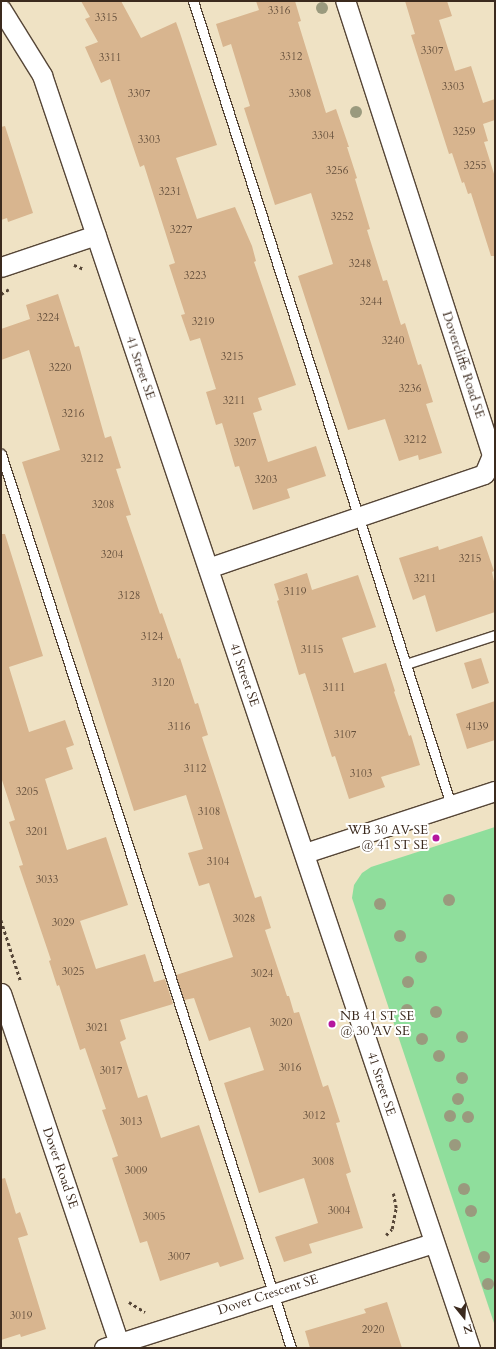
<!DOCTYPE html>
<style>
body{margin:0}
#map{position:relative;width:496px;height:1349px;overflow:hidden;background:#efe2c4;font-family:Cardo,serif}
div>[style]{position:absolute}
.green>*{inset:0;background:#8fde9c}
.building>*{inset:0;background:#d8b58f}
.path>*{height:2.5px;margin-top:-1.25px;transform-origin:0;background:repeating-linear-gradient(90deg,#564637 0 3px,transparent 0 6px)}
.roads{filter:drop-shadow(1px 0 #564637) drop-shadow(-1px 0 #564637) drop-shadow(0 1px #564637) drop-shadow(0 -1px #564637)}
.lane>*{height:9px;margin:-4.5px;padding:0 4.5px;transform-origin:4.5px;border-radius:4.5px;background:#fff}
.street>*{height:19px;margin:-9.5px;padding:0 9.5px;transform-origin:9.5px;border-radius:9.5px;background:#fff}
.trees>*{width:12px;height:12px;margin:-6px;border-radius:50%;background:#9a9a7e}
.dots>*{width:11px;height:11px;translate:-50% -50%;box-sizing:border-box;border:2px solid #fff;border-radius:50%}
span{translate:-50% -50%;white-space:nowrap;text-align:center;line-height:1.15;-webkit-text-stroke:4px #fff;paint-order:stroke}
.number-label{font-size:11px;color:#624d3a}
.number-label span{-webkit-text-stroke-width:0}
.street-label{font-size:13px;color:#3b2a1e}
.poi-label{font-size:13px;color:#3b2a1e}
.right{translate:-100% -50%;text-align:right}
.left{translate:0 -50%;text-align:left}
.frame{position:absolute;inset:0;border:2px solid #3b2a1e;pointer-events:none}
.north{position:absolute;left:444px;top:1297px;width:40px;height:40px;-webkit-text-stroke:3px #fff;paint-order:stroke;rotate:162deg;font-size:11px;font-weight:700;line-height:16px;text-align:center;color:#3b2a1e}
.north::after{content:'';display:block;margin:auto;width:14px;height:18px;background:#3b2a1e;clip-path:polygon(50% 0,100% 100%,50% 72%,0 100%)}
</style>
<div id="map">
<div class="green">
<div style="clip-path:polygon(495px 827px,495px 1326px,352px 898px,354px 885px,362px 873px,371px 867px)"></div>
</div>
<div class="building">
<div style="clip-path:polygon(81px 1px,121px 1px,141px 38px,176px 22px,180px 33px,217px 145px,176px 158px,197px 219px,235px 207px,252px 246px,256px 261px,254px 262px,296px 385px,258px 398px,262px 410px,253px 413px,268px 462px,316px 446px,326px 476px,287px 489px,290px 498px,253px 510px,239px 466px,235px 467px,222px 423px,216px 425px,206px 392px,216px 389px,200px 338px,190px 341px,181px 315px,185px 314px,169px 265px,175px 263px,144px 165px,140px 167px,110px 79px,101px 83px,85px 47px,98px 42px,85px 19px,90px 17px)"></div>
<div style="clip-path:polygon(256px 1px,295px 1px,301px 21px,298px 22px,326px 113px,336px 109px,349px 147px,347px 147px,357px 178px,355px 179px,370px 229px,367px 230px,383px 281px,387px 280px,401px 325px,405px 323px,418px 365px,421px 364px,433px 402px,426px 404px,442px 453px,419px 460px,418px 455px,399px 461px,385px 419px,348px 430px,298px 276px,333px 264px,311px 193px,275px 205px,244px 108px,250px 106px,231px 44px,223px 47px,216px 24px,259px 10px)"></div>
<div style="clip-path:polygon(405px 1px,447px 1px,452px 16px,439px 20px,455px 71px,471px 66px,483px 103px,495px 99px,495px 120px,483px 124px,488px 141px,484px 142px,495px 177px,495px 256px,491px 256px,471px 193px,468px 194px,464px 182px,462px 183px,452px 153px,449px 154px,411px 35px,415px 34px)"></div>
<div style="clip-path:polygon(5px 126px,33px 213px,8px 222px,7px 218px,1px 220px,1px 127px)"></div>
<div style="clip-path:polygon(58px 294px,75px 347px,79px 346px,105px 438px,111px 436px,121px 468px,116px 469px,131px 515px,126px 516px,160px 614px,162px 613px,178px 659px,180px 658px,195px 704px,198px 703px,208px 735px,202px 737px,255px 898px,261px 896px,271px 928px,265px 930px,287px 996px,289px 996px,294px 1013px,299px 1012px,323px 1087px,328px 1085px,340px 1122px,336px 1123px,351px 1172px,346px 1174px,363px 1228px,309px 1244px,312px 1253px,284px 1262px,275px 1237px,318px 1223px,304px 1178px,259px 1193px,224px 1083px,264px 1070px,250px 1027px,209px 1041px,194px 998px,184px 1000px,176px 975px,233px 957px,209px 883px,199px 886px,188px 853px,203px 849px,186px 795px,134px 811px,22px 462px,60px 450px,29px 350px,1px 360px,1px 329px,30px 319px,26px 305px)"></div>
<div style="clip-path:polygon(1px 534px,5px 534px,43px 656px,9px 667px,29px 732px,65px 720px,74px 745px,66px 748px,73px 769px,45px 779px,67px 850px,106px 837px,128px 905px,80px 921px,96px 969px,145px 954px,154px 982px,165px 979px,173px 1004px,120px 1020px,126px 1039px,120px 1042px,138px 1098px,147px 1095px,161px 1138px,199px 1125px,244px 1259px,220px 1267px,218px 1262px,160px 1281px,147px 1241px,140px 1243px,112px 1158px,118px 1156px,102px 1110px,106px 1109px,85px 1048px,80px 1050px,59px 985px,57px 986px,49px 961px,51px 960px,19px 866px,23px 865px,9px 822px,15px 820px,1px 777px)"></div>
<div style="clip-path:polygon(482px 536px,494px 571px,492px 572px,495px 586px,495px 612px,436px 632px,425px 595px,413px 600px,399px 558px,438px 546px,439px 550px)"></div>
<div style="clip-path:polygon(307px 573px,312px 590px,358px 575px,376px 627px,342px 638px,354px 673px,386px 663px,395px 691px,394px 692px,409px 736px,411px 735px,420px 765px,381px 777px,385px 787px,349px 799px,335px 756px,332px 757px,305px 673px,299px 675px,277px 601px,279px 600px,274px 584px)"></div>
<div style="clip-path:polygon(481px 658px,489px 683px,472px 689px,464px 663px)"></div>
<div style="clip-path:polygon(495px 701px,495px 740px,467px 749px,456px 714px)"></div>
<div style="clip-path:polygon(5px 1178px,16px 1214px,20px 1212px,28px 1235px,18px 1238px,46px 1329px,21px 1337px,20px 1334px,1px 1340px,1px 1179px)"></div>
<div style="clip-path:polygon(387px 1302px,402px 1348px,310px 1348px,305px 1331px,366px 1313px,364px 1309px)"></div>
</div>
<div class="path">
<div style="left:74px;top:265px;width:11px;rotate:22deg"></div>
<div style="left:1px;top:294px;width:9px;rotate:-32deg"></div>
<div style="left:1px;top:920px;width:65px;rotate:72.1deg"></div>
<div style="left:386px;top:1235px;width:8px;rotate:-45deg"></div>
<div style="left:392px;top:1229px;width:11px;rotate:-80deg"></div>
<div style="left:394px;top:1218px;width:10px;rotate:-79deg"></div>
<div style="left:396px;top:1208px;width:15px;rotate:-101deg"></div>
<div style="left:129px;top:1302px;width:19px;rotate:32deg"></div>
</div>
<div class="roads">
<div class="lane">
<div style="left:193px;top:1px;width:844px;rotate:72.21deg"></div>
<div style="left:1px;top:454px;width:940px;rotate:72.03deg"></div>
<div style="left:406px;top:664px;width:94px;rotate:-18deg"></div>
</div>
<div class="street">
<div style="left:1px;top:9px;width:78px;rotate:58.2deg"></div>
<div style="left:42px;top:75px;width:1343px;rotate:71.42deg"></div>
<div style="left:1px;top:267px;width:100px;rotate:-18.6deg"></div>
<div style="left:208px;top:568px;width:292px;rotate:-18.8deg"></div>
<div style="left:484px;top:474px;width:21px;rotate:-67deg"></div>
<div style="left:492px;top:455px;width:477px;rotate:-107.9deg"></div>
<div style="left:305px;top:853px;width:200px;rotate:-18.1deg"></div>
<div style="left:1px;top:993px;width:369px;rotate:71.4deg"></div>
<div style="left:104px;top:1348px;width:345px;rotate:-17.7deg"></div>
</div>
</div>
<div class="trees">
<div style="left:322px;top:8px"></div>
<div style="left:356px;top:112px"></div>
<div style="left:449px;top:900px"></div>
<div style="left:380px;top:904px"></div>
<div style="left:400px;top:936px"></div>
<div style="left:421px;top:957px"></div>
<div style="left:408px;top:982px"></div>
<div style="left:407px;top:1010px"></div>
<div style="left:436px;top:1012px"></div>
<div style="left:462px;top:1037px"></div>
<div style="left:422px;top:1039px"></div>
<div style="left:439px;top:1056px"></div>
<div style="left:462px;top:1078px"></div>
<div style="left:458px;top:1099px"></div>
<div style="left:450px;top:1116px"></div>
<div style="left:468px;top:1117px"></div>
<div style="left:455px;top:1145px"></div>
<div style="left:464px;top:1189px"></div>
<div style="left:471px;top:1211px"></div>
<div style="left:484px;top:1257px"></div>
<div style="left:488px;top:1284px"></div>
</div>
<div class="dots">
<div style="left:436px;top:838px;background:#b5179e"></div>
<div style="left:332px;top:1024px;background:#b5179e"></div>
</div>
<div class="number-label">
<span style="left:279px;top:11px">3316</span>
<span style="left:106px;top:18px">3315</span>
<span style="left:432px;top:51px">3307</span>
<span style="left:291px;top:57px">3312</span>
<span style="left:110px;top:58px">3311</span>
<span style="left:453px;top:87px">3303</span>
<span style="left:139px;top:94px">3307</span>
<span style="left:300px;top:94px">3308</span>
<span style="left:464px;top:132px">3259</span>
<span style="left:323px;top:136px">3304</span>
<span style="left:149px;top:140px">3303</span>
<span style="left:475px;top:166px">3255</span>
<span style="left:337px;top:171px">3256</span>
<span style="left:170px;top:192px">3231</span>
<span style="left:342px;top:217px">3252</span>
<span style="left:181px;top:230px">3227</span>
<span style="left:360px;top:264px">3248</span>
<span style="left:195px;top:276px">3223</span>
<span style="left:371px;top:302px">3244</span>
<span style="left:48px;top:318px">3224</span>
<span style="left:203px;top:322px">3219</span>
<span style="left:393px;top:341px">3240</span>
<span style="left:232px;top:357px">3215</span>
<span style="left:60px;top:368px">3220</span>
<span style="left:410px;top:389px">3236</span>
<span style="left:234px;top:401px">3211</span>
<span style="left:73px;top:414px">3216</span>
<span style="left:415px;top:440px">3212</span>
<span style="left:245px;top:443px">3207</span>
<span style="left:92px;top:459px">3212</span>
<span style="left:266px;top:480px">3203</span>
<span style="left:103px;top:505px">3208</span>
<span style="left:112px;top:555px">3204</span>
<span style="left:470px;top:559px">3215</span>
<span style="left:425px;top:579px">3211</span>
<span style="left:295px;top:592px">3119</span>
<span style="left:129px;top:596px">3128</span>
<span style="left:152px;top:637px">3124</span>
<span style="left:312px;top:650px">3115</span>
<span style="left:163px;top:683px">3120</span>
<span style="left:334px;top:688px">3111</span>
<span style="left:179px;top:727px">3116</span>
<span style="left:477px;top:727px">4139</span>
<span style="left:345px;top:735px">3107</span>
<span style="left:195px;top:769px">3112</span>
<span style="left:361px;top:774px">3103</span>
<span style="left:27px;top:792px">3205</span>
<span style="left:209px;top:812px">3108</span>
<span style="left:37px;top:832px">3201</span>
<span style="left:218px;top:862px">3104</span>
<span style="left:47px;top:880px">3033</span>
<span style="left:244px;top:919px">3028</span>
<span style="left:63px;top:923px">3029</span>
<span style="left:73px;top:972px">3025</span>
<span style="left:262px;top:974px">3024</span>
<span style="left:281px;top:1023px">3020</span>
<span style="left:97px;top:1028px">3021</span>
<span style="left:290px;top:1068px">3016</span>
<span style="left:111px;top:1071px">3017</span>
<span style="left:314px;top:1116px">3012</span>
<span style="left:131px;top:1122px">3013</span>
<span style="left:323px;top:1162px">3008</span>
<span style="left:136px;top:1171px">3009</span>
<span style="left:339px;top:1211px">3004</span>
<span style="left:154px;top:1217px">3005</span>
<span style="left:179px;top:1257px">3007</span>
<span style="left:21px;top:1316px">3019</span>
<span style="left:373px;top:1330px">2920</span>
</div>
<div class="street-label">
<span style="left:463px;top:365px;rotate:72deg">Dovercliffe Road SE</span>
<span style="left:140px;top:368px;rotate:71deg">41 Street SE</span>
<span style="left:244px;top:675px;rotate:71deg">41 Street SE</span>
<span style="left:381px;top:1084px;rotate:72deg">41 Street SE</span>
<span style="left:60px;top:1168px;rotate:71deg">Dover Road SE</span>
<span style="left:268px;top:1295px;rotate:-18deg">Dover Crescent SE</span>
</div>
<div class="poi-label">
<span class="right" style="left:428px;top:838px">WB 30 AV SE<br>@ 41 ST SE</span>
<span class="left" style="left:340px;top:1024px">NB 41 ST SE<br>@ 30 AV SE</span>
</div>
<div class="frame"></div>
<div class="north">N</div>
</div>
